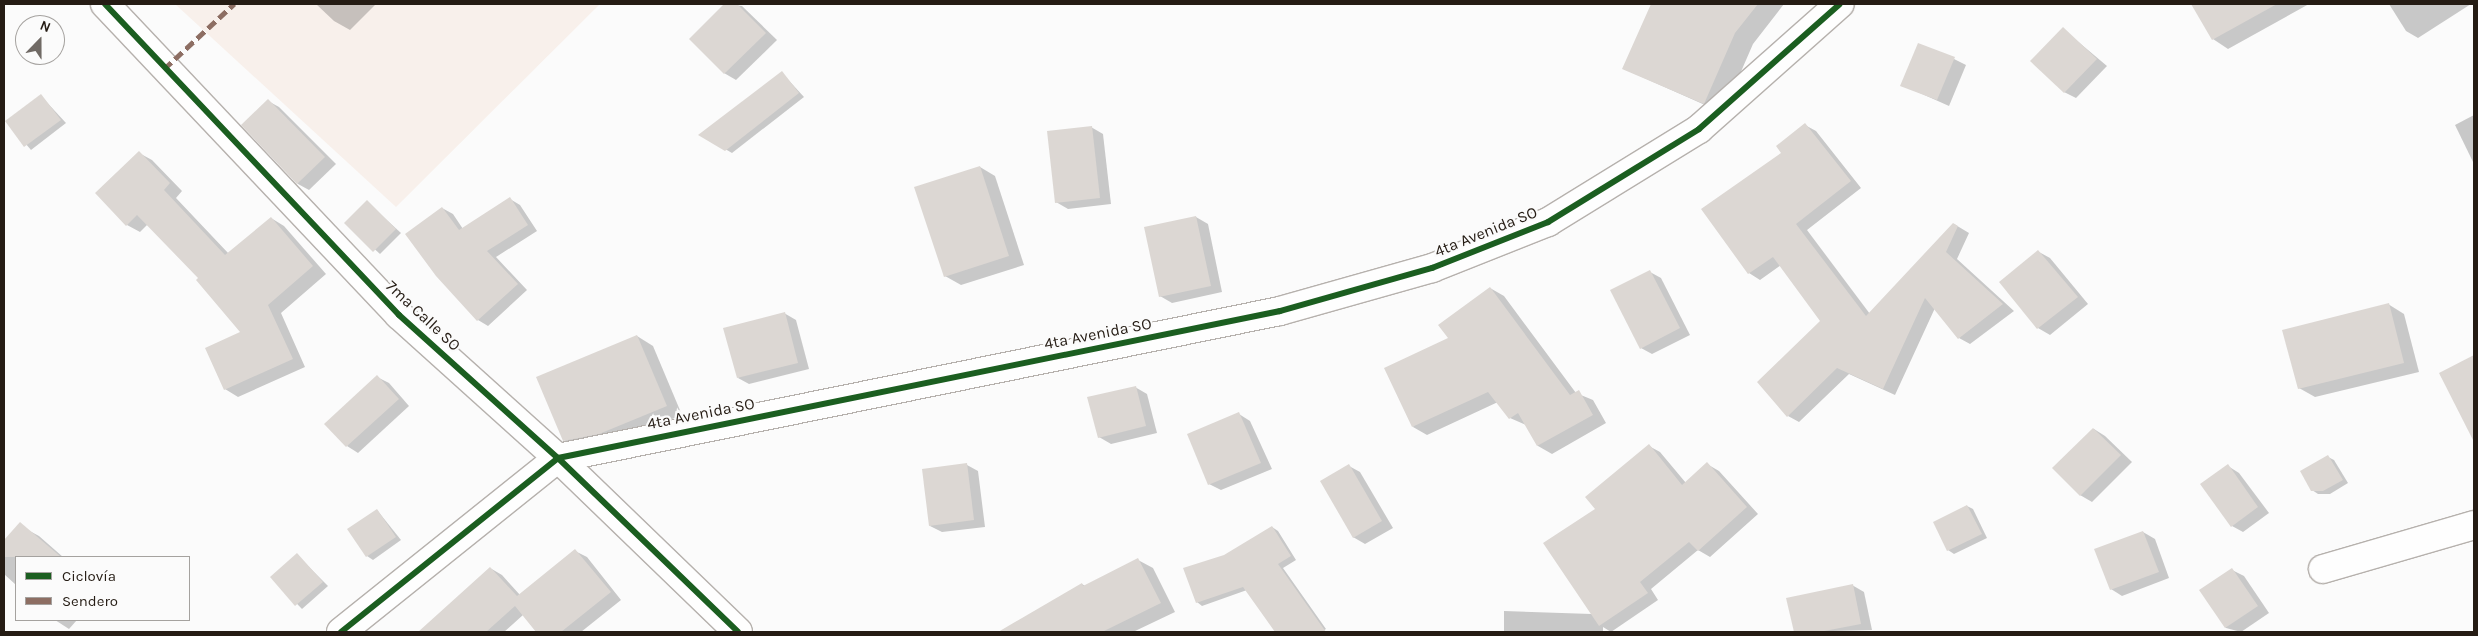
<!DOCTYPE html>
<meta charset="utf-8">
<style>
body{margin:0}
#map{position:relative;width:2478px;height:636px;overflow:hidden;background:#fbfbfb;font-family:Karla,sans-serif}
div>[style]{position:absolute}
.built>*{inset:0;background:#f8f0eb}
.shadow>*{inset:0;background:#0003}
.building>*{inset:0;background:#dcd7d3}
.roads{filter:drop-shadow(1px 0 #b6b1ad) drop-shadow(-1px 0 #b6b1ad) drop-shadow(0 1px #b6b1ad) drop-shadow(0 -1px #b6b1ad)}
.minor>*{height:28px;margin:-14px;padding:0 14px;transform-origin:14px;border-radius:14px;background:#fefefe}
.quiet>*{height:5px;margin-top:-2.5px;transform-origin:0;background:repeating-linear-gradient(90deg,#8d6e63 0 10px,transparent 0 15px)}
.cycleway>*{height:6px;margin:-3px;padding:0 3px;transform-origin:3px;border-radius:3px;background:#1b5e20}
span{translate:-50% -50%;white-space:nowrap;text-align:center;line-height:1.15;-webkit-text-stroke:4.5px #fbfbfb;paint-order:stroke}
.street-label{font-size:16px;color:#251c14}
.frame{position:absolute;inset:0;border:5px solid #251c14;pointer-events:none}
.legend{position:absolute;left:15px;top:556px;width:175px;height:65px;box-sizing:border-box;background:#fbfbfb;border:1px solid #a5a29f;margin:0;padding:6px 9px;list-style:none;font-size:15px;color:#251c14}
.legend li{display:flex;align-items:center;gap:10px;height:25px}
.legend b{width:25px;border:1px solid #a5a29f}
.north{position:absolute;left:15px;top:15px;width:50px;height:50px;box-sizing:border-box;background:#fbfbfb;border:1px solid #a5a29f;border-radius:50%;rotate:22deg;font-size:14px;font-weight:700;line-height:20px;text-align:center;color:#251c14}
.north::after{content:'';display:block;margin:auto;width:18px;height:22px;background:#706a65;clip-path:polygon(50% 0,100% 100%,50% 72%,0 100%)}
</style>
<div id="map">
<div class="built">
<div style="clip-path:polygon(175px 4px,600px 4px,396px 207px)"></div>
</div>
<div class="shadow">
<div style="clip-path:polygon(316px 4px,376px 4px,350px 30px,334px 21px)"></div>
<div style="clip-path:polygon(726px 4px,742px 6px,777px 40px,736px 80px,724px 73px,690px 39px)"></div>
<div style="clip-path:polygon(1652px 4px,1784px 4px,1753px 44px,1723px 113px,1624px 69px)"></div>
<div style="clip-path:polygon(2193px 4px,2309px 4px,2228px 49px,2213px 39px)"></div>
<div style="clip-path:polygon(2389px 4px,2471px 4px,2418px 38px,2406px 31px)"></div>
<div style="clip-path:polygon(2063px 29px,2107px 66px,2076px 98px,2064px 92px)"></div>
<div style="clip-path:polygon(1954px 59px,1966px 65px,1949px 106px,1902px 85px)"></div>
<div style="clip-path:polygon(782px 73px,804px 97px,732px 153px,701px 135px)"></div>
<div style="clip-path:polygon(41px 96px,66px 123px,31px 150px,7px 122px)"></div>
<div style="clip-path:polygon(268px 101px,279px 107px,336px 164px,309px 190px,298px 184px,243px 125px)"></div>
<div style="clip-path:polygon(2474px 115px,2474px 164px,2455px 125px)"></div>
<div style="clip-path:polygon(1805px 125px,1816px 131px,1861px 188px,1807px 230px,1870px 314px,1954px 224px,1969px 233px,1957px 259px,2014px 311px,1970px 344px,1959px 338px,1935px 308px,1895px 395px,1849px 374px,1799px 422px,1788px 416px,1822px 322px,1781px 265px,1760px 280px,1749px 273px,1783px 153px)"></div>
<div style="clip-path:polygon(1091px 127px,1103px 134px,1111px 204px,1068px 209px,1056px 202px)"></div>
<div style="clip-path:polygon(139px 153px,152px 160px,182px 191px,176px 198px,229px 254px,271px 218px,284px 226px,326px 274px,281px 313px,305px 367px,238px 397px,225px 389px,243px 332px,200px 278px,148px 224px,140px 232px,127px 225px)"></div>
<div style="clip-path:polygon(980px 167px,995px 176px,1024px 265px,961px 285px,945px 276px)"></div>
<div style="clip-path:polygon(510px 199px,520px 205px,537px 231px,496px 257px,527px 290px,488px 326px,478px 320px,442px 208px,453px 214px,463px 229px)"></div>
<div style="clip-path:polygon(367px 202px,401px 233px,380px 254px,346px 223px)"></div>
<div style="clip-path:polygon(1196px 217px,1208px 224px,1222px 292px,1172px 303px,1160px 296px)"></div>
<div style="clip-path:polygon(2039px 252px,2050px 258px,2088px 304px,2050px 335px,2038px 328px,2001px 282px)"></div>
<div style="clip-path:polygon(1650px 272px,1661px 278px,1690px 335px,1652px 354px,1641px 348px)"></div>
<div style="clip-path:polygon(1490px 288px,1504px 296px,1576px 393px,1593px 400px,1606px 423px,1552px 454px,1538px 446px,1526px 425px,1510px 418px,1498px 402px,1427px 435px,1413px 427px,1450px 338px)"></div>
<div style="clip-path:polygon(2388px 304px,2404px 314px,2419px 372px,2315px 397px,2299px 388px)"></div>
<div style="clip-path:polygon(784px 313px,796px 320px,809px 369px,749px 384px,738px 378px)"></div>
<div style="clip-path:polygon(637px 336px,653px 346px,682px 415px,616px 442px,580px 449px,564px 440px)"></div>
<div style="clip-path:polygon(2474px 357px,2474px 438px,2440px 374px)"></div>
<div style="clip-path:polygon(377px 377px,389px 383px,409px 406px,358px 453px,347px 446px)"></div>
<div style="clip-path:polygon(1135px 387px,1147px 394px,1157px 433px,1111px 444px,1099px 437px)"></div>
<div style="clip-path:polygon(1239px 414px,1250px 421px,1272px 469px,1221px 490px,1209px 484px)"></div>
<div style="clip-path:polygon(2094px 429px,2105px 436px,2132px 462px,2092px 502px,2080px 495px)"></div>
<div style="clip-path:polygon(1649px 446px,1660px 452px,1686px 483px,1707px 464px,1719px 471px,1758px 514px,1710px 557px,1698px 550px,1651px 589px,1658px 600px,1611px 632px,1603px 627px,1603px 632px,1504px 632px,1504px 611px,1592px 614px,1597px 509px)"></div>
<div style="clip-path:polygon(2328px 457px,2334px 460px,2348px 483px,2330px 494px,2318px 494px,2312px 490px)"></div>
<div style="clip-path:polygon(967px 465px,978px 471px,985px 527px,942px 532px,930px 526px)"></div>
<div style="clip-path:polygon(1349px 466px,1360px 472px,1393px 528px,1365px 544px,1353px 537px)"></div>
<div style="clip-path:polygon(2228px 466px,2239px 473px,2269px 513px,2243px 532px,2232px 526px)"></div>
<div style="clip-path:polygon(1967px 506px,1973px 509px,1987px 538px,1954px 554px,1948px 550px)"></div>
<div style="clip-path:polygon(377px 510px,401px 540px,373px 560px,367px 556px)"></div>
<div style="clip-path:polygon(1272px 527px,1278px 531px,1296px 560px,1283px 568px,1326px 629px,1321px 632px,1277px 632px,1247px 590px,1202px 606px,1197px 602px,1224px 556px)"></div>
<div style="clip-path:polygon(16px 529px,26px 529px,39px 536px,63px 557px,16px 557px,16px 585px,4px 574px,4px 542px)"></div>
<div style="clip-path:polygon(2143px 532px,2155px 539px,2169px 578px,2122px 596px,2111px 589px)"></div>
<div style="clip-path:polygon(575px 551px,587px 557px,621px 600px,581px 632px,537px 632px,523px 615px,504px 632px,471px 632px,447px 607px,490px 568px,502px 575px,520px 595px)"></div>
<div style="clip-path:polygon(297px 555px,328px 586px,302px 609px,271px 577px)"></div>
<div style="clip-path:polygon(1138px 560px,1153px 568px,1175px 612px,1133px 632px,1000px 632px,1082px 584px,1085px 586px)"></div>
<div style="clip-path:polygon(2232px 570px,2244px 576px,2269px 613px,2241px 632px,2226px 628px,2201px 591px)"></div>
<div style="clip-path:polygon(1852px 585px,1864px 592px,1872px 630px,1795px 632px,1788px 599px)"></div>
<div style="clip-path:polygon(55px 620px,77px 620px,69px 629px)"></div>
</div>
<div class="building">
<div style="clip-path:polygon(724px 4px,737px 4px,766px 33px,724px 74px,689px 39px)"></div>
<div style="clip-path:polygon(1651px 4px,1758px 4px,1735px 33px,1704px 104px,1622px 69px)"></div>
<div style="clip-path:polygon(2191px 4px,2277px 4px,2212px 40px)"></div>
<div style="clip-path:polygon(2063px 27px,2097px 59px,2064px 93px,2030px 61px)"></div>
<div style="clip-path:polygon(1918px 43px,1955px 57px,1937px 100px,1900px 86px)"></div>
<div style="clip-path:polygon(782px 71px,799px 93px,725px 151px,698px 135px)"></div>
<div style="clip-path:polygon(41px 94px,61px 120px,24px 147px,5px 121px)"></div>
<div style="clip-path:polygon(268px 99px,325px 157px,297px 184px,241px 125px)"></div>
<div style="clip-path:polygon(1805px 123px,1851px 181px,1796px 224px,1866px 316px,1953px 223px,1958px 226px,1946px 252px,2003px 304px,1958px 339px,1925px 298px,1883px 389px,1837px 368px,1787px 417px,1757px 382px,1820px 321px,1773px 257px,1748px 274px,1701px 209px,1781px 153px,1776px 146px)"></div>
<div style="clip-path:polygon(1092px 126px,1100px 198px,1055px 203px,1047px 131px)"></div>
<div style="clip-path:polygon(139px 151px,170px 183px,164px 190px,225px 255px,271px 217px,313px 266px,268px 305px,293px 359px,224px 390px,205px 348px,240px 332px,196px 280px,198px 278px,137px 215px,126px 226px,95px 193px)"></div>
<div style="clip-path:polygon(980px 166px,1009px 256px,944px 277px,914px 187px)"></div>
<div style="clip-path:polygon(510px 197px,528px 225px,487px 251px,518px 284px,477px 321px,436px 276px,405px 234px,442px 207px,459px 230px)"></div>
<div style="clip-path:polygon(367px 200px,396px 229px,373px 252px,344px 223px)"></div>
<div style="clip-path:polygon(1196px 216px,1211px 286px,1159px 297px,1144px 227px)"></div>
<div style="clip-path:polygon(2038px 250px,2078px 297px,2037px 329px,1999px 282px)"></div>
<div style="clip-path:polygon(1650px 270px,1680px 328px,1640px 349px,1610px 290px)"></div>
<div style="clip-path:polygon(1490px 287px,1570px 395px,1579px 390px,1593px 415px,1537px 446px,1518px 413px,1509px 419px,1488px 392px,1412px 427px,1384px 368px,1448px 338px,1438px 325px)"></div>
<div style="clip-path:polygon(2389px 303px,2404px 363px,2298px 389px,2282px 330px)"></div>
<div style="clip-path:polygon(785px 312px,798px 363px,737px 378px,723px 328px)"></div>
<div style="clip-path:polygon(637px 335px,667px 406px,599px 434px,563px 441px,536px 377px)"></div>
<div style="clip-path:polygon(2474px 355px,2474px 442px,2439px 373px)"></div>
<div style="clip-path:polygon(377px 375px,399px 399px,346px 447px,324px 424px)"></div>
<div style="clip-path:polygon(1136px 386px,1146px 426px,1098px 438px,1087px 397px)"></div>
<div style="clip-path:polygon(1239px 412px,1261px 463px,1208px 485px,1187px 434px)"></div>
<div style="clip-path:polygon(2093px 428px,2121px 455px,2080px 496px,2052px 468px)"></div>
<div style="clip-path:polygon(1649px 444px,1682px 485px,1707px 462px,1747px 507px,1698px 551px,1689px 542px,1640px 582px,1648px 593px,1599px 626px,1543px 543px,1595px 509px,1585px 497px)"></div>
<div style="clip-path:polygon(2328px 455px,2343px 480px,2323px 491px,2311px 491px,2300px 471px)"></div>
<div style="clip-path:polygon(967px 463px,974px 520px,929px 526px,922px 469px)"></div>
<div style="clip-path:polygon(1349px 464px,1382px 521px,1353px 538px,1320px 481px)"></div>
<div style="clip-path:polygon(2228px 464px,2258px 507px,2231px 527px,2200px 484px)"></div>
<div style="clip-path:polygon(1967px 505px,1982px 534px,1947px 551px,1933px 522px)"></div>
<div style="clip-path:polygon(377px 509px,396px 537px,366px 557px,347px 529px)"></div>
<div style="clip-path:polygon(20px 522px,61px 557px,4px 557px,4px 540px)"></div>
<div style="clip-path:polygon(1272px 526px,1291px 556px,1278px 564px,1326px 632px,1275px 632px,1243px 587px,1196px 603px,1183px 568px,1224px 555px)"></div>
<div style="clip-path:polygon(2143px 531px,2159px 572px,2110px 590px,2094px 549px)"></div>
<div style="clip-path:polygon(575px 549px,611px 592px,561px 632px,536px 632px,515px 606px,486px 632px,418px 632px,490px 567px,517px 596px)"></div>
<div style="clip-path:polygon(297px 553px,323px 582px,295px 606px,270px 577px)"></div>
<div style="clip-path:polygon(1138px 558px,1161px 603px,1102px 632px,998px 632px,1082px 583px,1083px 586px)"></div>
<div style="clip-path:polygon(2232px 568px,2258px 606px,2225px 628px,2199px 590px)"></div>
<div style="clip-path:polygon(1853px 584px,1861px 624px,1819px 632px,1794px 632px,1786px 598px)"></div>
</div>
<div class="roads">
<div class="minor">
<div style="left:105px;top:4px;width:428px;rotate:46.6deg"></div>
<div style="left:399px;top:315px;width:214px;rotate:42deg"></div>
<div style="left:558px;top:458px;width:250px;rotate:44deg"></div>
<div style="left:2323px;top:569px;width:157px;rotate:-16.2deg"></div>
<div style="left:341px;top:632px;width:278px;rotate:-38.7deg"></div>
<div style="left:558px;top:458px;width:737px;rotate:-11.51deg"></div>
<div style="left:1280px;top:311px;width:158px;rotate:-15.8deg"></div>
<div style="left:1432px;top:268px;width:125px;rotate:-21.6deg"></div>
<div style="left:1548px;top:222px;width:177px;rotate:-31.6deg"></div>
<div style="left:1699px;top:129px;width:188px;rotate:-41.6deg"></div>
</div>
</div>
<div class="quiet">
<div style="left:164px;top:69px;width:96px;rotate:-42.9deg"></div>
</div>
<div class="cycleway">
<div style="left:105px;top:4px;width:428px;rotate:46.6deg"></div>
<div style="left:399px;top:315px;width:214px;rotate:42deg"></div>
<div style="left:558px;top:458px;width:250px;rotate:44deg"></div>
<div style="left:341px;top:632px;width:278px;rotate:-38.7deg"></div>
<div style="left:558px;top:458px;width:737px;rotate:-11.51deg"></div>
<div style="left:1280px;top:311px;width:158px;rotate:-15.8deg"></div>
<div style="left:1432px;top:268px;width:125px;rotate:-21.6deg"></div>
<div style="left:1548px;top:222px;width:177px;rotate:-31.6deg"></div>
<div style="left:1699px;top:129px;width:188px;rotate:-41.6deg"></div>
</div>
<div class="street-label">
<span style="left:1486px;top:232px;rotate:-22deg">4ta Avenida SO</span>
<span style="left:423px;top:316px;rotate:43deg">7ma Calle SO</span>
<span style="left:1098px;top:334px;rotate:-11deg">4ta Avenida SO</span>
<span style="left:701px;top:414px;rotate:-11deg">4ta Avenida SO</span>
</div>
<div class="frame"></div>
<ul class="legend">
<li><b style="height:6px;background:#1b5e20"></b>Ciclovía</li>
<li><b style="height:6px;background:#8d6e63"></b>Sendero</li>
</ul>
<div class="north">N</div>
</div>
